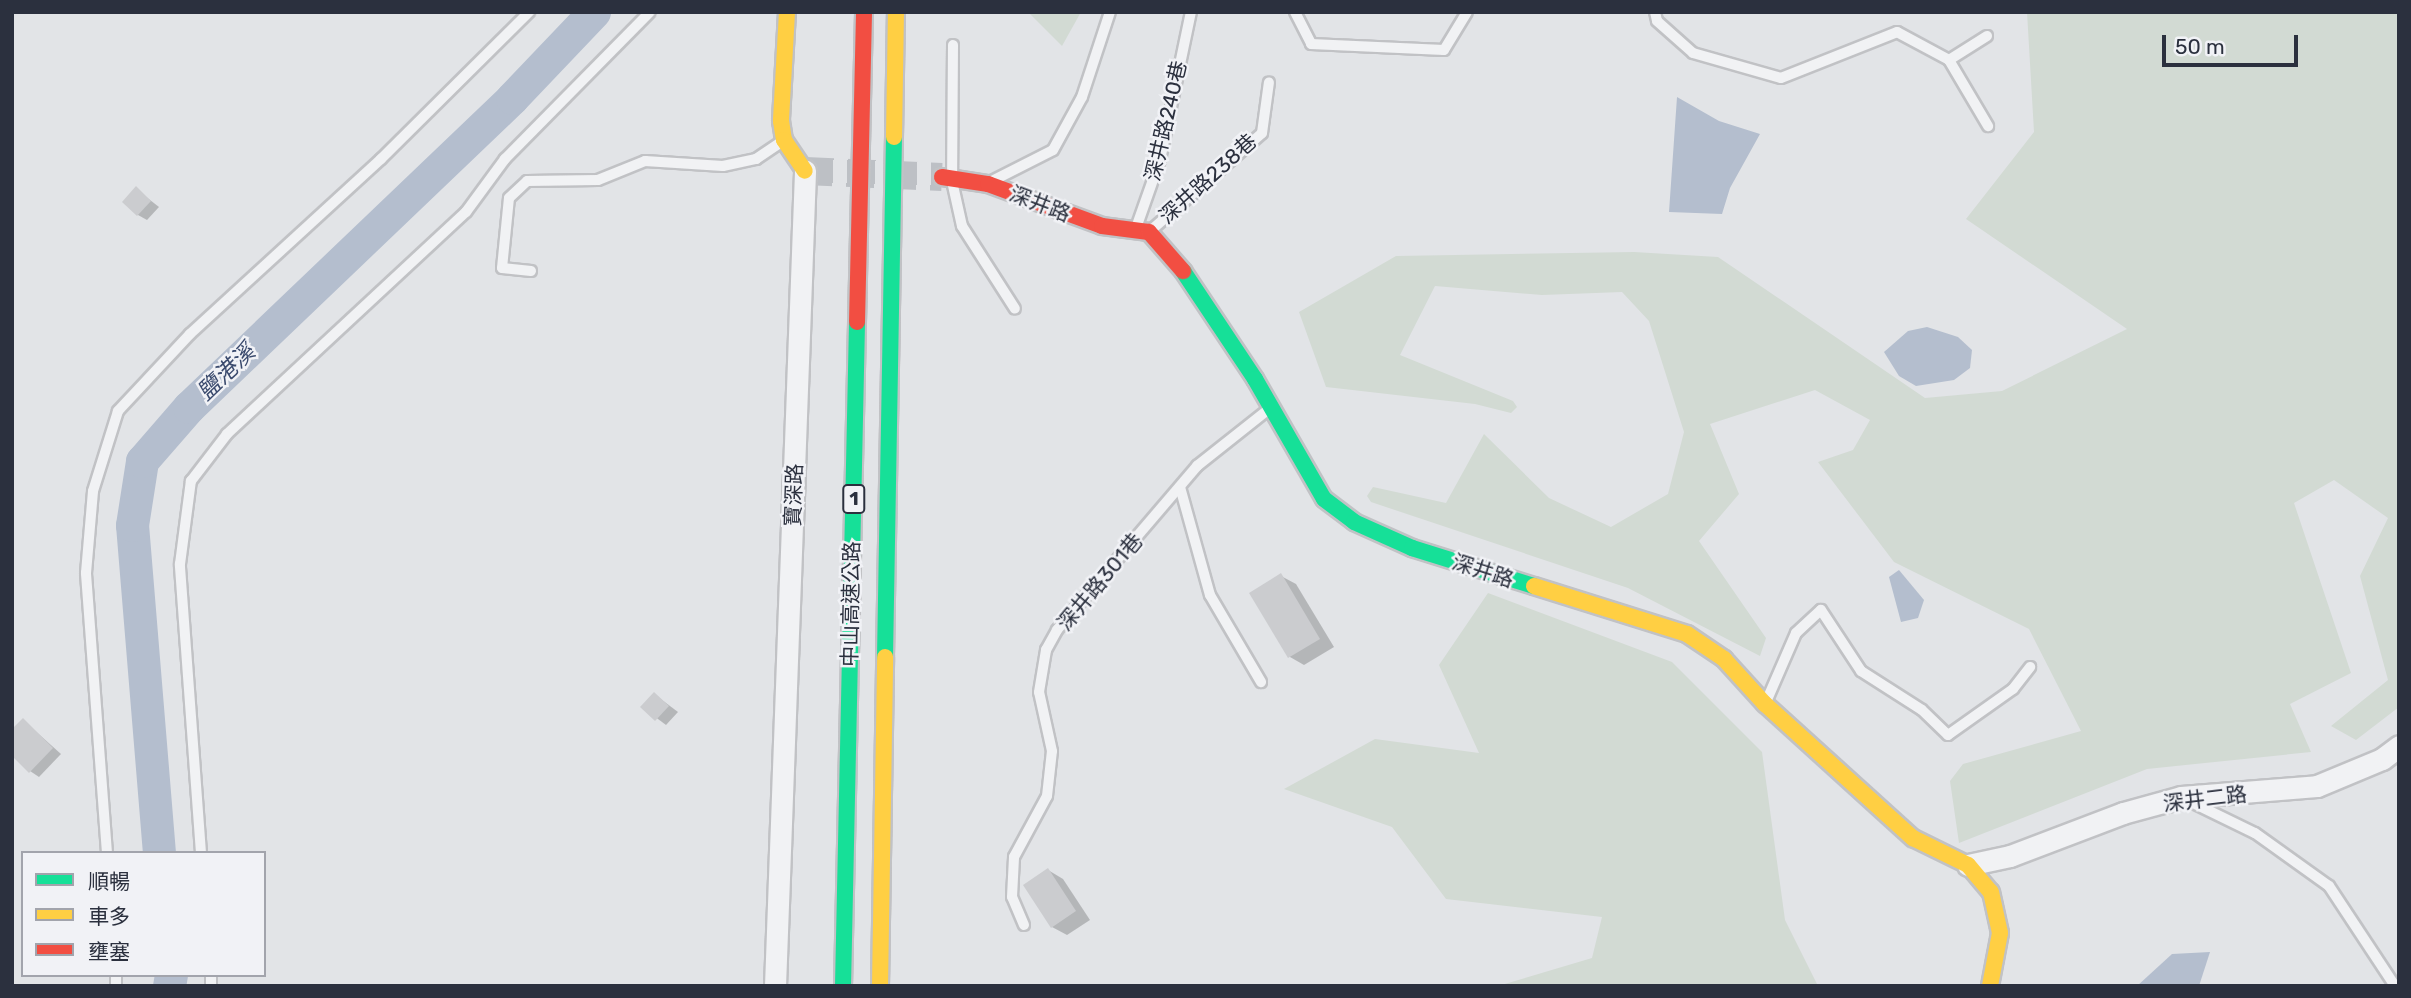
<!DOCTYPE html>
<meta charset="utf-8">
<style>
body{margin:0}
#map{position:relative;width:2411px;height:998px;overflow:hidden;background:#e2e4e7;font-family:Rubik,"Noto Sans TC",sans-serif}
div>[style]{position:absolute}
.green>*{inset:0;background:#d2dad3}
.water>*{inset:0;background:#b4bece}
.shadow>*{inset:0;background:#0003}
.river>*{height:33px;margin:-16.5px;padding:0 16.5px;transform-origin:16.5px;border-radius:16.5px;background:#b4bece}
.building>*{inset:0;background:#cbcccf}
.secondary-tunnel>*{height:28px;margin-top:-14px;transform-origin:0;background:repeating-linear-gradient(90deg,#bdc0c5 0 28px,transparent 0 42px)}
.roads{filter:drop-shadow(2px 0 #c1c2c5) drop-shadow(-2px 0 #c1c2c5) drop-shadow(0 2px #c1c2c5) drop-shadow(0 -2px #c1c2c5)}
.lane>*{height:10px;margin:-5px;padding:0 5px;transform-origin:5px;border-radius:5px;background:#f1f2f4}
.street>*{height:21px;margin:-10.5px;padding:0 10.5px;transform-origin:10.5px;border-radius:10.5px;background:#f1f2f4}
.fast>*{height:16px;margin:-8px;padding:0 8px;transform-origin:8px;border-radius:8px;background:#16e098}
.slow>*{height:16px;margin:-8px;padding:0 8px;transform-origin:8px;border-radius:8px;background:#ffcf43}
.jam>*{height:16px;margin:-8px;padding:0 8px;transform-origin:8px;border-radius:8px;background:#f24e42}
span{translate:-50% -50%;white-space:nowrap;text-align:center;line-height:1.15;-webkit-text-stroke:5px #f1f2f6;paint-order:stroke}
.shield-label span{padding:2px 5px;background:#f1f2f6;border:2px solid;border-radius:5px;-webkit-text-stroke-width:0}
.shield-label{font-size:19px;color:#2b303e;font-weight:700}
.street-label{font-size:21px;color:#2b303e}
.water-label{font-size:23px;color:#3a4a6d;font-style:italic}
.frame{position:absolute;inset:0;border:14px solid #2b303e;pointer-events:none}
.legend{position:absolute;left:21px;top:851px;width:245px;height:126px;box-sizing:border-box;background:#f1f2f6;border:2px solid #a2a4ac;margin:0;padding:9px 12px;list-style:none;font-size:21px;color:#2b303e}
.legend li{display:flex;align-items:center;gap:14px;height:35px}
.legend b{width:35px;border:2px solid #a2a4ac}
.scale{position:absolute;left:2162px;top:35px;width:136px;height:32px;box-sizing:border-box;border:4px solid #2b303e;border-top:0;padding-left:9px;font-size:21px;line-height:24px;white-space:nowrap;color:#2b303e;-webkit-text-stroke:5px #f1f2f6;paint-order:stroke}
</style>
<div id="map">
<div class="green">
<div style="clip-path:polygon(1028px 12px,1081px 12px,1062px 46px)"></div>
<div style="clip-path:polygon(2027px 12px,2399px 12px,2399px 707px,2356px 740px,2331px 726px,2388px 680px,2360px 576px,2388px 518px,2334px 480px,2294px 503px,2351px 673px,2290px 704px,2311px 752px,2147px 769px,1959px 843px,1950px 781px,1963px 764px,2081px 731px,2029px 629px,1894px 562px,1818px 462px,1853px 450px,1870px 420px,1815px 390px,1710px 424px,1739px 494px,1699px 541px,1766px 638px,1760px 656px,1628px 588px,1371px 502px,1367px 496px,1373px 487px,1446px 503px,1484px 434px,1549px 498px,1611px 527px,1668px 494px,1684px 432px,1649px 321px,1622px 292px,1542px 295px,1435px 286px,1400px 355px,1513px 401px,1517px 407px,1511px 413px,1475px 404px,1326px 387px,1299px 312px,1396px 256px,1634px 252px,1718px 257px,1925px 398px,2002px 391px,2127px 329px,1966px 219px,2034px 132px)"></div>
<div style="clip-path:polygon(1488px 593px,1672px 662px,1762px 752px,1785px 920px,1818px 986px,1498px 986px,1592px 958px,1602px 917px,1446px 899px,1392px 827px,1284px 789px,1375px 739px,1479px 753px,1439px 665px)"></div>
</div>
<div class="water">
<div style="clip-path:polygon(1677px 97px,1719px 121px,1760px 134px,1730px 188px,1722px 214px,1669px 212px)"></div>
<div style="clip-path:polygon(1927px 327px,1958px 337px,1972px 350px,1970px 368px,1954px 380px,1916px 386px,1899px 376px,1884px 352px,1908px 331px)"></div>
<div style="clip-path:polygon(1899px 570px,1924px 600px,1918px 618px,1901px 622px,1889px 577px)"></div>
<div style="clip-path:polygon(2210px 952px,2199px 986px,2137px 986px,2172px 954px)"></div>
</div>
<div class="shadow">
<div style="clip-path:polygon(136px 189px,159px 207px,147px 220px,138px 215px)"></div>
<div style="clip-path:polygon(1281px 576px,1296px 584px,1334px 647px,1304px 665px,1290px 657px)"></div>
<div style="clip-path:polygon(654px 694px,678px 712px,666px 725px,642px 707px)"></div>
<div style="clip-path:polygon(23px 720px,61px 754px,39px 777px,30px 771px)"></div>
<div style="clip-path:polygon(1048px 870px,1063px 879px,1090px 920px,1067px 935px,1052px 927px)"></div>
</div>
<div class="river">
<div style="left:159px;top:853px;width:329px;rotate:-94.7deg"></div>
<div style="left:132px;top:525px;width:65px;rotate:-81.1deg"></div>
<div style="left:142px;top:461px;width:72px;rotate:-49deg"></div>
<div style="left:189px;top:407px;width:447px;rotate:-43.7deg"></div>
<div style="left:512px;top:98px;width:119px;rotate:-46.4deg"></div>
<div style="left:169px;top:986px;width:11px;rotate:-80deg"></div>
</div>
<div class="building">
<div style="clip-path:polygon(136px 186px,151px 201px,137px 216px,122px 202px)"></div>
<div style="clip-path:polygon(1281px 573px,1320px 639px,1288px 658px,1249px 593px)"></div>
<div style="clip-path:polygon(654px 692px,669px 706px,655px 721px,640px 707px)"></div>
<div style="clip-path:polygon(23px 718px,53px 748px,29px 773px,12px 756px,12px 729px)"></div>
<div style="clip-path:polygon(1048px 868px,1076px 911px,1051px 928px,1023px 885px)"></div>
</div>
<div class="secondary-tunnel">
<div style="left:805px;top:171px;width:137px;rotate:2.5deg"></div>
</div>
<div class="roads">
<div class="lane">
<div style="left:1295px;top:12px;width:36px;rotate:63deg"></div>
<div style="left:1311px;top:44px;width:133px;rotate:2.6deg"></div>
<div style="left:1444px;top:50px;width:44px;rotate:-58.8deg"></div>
<div style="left:1655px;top:12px;width:9px;rotate:77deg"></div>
<div style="left:1657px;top:21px;width:48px;rotate:41.6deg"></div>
<div style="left:1693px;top:53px;width:91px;rotate:15.9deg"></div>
<div style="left:1781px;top:78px;width:125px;rotate:-21.6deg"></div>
<div style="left:1897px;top:32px;width:59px;rotate:28.3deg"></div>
<div style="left:1949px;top:60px;width:77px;rotate:59.4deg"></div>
<div style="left:953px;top:45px;width:136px;rotate:90.4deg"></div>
<div style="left:952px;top:181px;width:46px;rotate:77.5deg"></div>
<div style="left:962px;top:226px;width:98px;rotate:57.4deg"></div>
<div style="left:1949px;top:60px;width:45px;rotate:-32.3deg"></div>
<div style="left:992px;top:181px;width:68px;rotate:-26.9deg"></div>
<div style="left:1053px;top:150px;width:60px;rotate:-61.3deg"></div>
<div style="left:1082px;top:97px;width:89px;rotate:-71.8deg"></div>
<div style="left:1136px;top:228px;width:72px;rotate:-70.6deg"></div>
<div style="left:1160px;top:160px;width:151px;rotate:-78.2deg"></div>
<div style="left:1149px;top:232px;width:150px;rotate:-41.2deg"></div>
<div style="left:1262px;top:133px;width:51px;rotate:-82.2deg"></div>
<div style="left:531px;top:271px;width:29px;rotate:-174deg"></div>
<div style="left:502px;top:268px;width:70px;rotate:-84.3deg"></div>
<div style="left:509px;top:198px;width:25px;rotate:-43deg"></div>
<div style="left:527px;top:181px;width:71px;rotate:-0.8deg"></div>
<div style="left:598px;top:180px;width:51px;rotate:-22deg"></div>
<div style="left:645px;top:161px;width:78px;rotate:3.7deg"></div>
<div style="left:723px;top:166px;width:34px;rotate:-12deg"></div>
<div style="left:756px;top:159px;width:34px;rotate:-34deg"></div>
<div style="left:1180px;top:487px;width:112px;rotate:74.5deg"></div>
<div style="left:1210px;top:595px;width:101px;rotate:59.6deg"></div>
<div style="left:1766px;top:702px;width:75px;rotate:-66.5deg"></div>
<div style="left:1796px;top:633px;width:34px;rotate:-43deg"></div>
<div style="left:1821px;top:610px;width:73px;rotate:56.7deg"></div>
<div style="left:1861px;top:671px;width:72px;rotate:32.6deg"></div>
<div style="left:1922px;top:710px;width:36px;rotate:44deg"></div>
<div style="left:1948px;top:735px;width:80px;rotate:-35.3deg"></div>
<div style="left:2013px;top:689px;width:28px;rotate:-52deg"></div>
<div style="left:2189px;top:801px;width:73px;rotate:25.9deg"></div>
<div style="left:2255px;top:833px;width:91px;rotate:35.6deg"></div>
<div style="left:2329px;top:886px;width:120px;rotate:56.6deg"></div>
<div style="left:107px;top:853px;width:281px;rotate:-94.3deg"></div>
<div style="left:86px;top:573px;width:82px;rotate:-85.1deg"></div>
<div style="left:93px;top:491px;width:84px;rotate:-72.6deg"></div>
<div style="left:118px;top:411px;width:105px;rotate:-46.9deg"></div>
<div style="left:190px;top:334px;width:259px;rotate:-42.5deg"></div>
<div style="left:381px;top:159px;width:209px;rotate:-44.8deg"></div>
<div style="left:201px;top:853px;width:290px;rotate:-94.2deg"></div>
<div style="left:180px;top:564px;width:84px;rotate:-82.5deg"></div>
<div style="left:191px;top:481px;width:59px;rotate:-52.5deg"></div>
<div style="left:227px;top:434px;width:326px;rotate:-42.9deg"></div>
<div style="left:466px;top:212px;width:66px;rotate:-53.7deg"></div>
<div style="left:505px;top:159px;width:206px;rotate:-45.4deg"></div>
<div style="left:1024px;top:925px;width:30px;rotate:-113deg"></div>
<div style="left:1012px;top:897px;width:40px;rotate:-87.1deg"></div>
<div style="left:1014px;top:857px;width:69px;rotate:-61.6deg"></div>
<div style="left:1047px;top:796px;width:45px;rotate:-83.7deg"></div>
<div style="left:1052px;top:751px;width:60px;rotate:-102.4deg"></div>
<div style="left:1039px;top:692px;width:43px;rotate:-80.5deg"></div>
<div style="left:1046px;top:650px;width:23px;rotate:-61deg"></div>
<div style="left:1057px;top:630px;width:216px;rotate:-49.5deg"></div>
<div style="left:1197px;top:466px;width:92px;rotate:-38.4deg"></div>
<div style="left:116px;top:975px;width:11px;rotate:90deg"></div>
<div style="left:211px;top:986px;width:11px;rotate:-90deg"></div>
</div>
<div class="street">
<div style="left:1968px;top:865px;width:43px;rotate:-12.1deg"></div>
<div style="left:2010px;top:856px;width:121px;rotate:-20.8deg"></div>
<div style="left:2123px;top:813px;width:60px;rotate:-15.4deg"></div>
<div style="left:2181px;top:797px;width:136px;rotate:-4.6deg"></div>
<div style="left:2317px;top:786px;width:70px;rotate:-22.6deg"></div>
<div style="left:2382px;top:759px;width:21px;rotate:-37deg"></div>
<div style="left:775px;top:986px;width:816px;rotate:-87.89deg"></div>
</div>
<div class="fast">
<div style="left:1183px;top:271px;width:130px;rotate:56.3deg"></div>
<div style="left:1255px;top:379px;width:138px;rotate:60.1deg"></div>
<div style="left:1324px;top:499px;width:38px;rotate:37deg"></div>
<div style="left:1354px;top:522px;width:64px;rotate:24.1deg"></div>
<div style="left:1412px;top:548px;width:128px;rotate:17.3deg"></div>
<div style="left:885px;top:657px;width:520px;rotate:-89.01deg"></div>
<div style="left:843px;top:986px;width:664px;rotate:-88.79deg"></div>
</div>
<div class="slow">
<div style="left:787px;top:12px;width:109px;rotate:93.2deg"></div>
<div style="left:781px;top:121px;width:19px;rotate:81deg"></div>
<div style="left:784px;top:140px;width:37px;rotate:56deg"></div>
<div style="left:894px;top:137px;width:125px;rotate:-89.1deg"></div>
<div style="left:1534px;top:586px;width:160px;rotate:17.4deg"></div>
<div style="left:1687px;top:634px;width:45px;rotate:34deg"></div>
<div style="left:1724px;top:659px;width:61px;rotate:47.7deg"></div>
<div style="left:1765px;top:704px;width:200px;rotate:42.2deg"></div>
<div style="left:1913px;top:838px;width:61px;rotate:26.1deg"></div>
<div style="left:1968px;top:865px;width:35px;rotate:50deg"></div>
<div style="left:1991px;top:892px;width:42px;rotate:77.6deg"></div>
<div style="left:2000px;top:933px;width:54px;rotate:100.7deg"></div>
<div style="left:880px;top:986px;width:329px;rotate:-89.1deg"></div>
</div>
<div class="jam">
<div style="left:942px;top:177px;width:47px;rotate:8.7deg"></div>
<div style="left:988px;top:184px;width:121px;rotate:20.2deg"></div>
<div style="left:1102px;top:226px;width:47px;rotate:7.3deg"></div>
<div style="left:1149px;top:232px;width:52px;rotate:48.9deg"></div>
<div style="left:857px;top:322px;width:310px;rotate:-88.7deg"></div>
</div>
</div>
<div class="shield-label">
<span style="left:854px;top:499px">1</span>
</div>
<div class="street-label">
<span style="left:1166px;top:121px;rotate:-77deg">深井路240巷</span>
<span style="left:1208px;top:179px;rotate:-42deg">深井路238巷</span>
<span style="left:1040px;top:204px;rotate:21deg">深井路</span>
<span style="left:794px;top:495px;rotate:-88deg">寶深路</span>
<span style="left:1483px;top:571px;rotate:18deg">深井路</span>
<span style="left:1100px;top:582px;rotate:-50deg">深井路301巷</span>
<span style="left:851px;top:604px;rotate:-89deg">中山高速公路</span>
<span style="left:2205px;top:799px;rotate:-7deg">深井二路</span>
</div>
<div class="water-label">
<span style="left:226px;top:372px;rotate:-44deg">鹽港溪</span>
</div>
<div class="frame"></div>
<ul class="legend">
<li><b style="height:9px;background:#16e098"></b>順暢</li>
<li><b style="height:9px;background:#ffcf43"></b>車多</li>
<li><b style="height:9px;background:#f24e42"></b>壅塞</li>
</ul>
<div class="scale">50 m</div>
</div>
